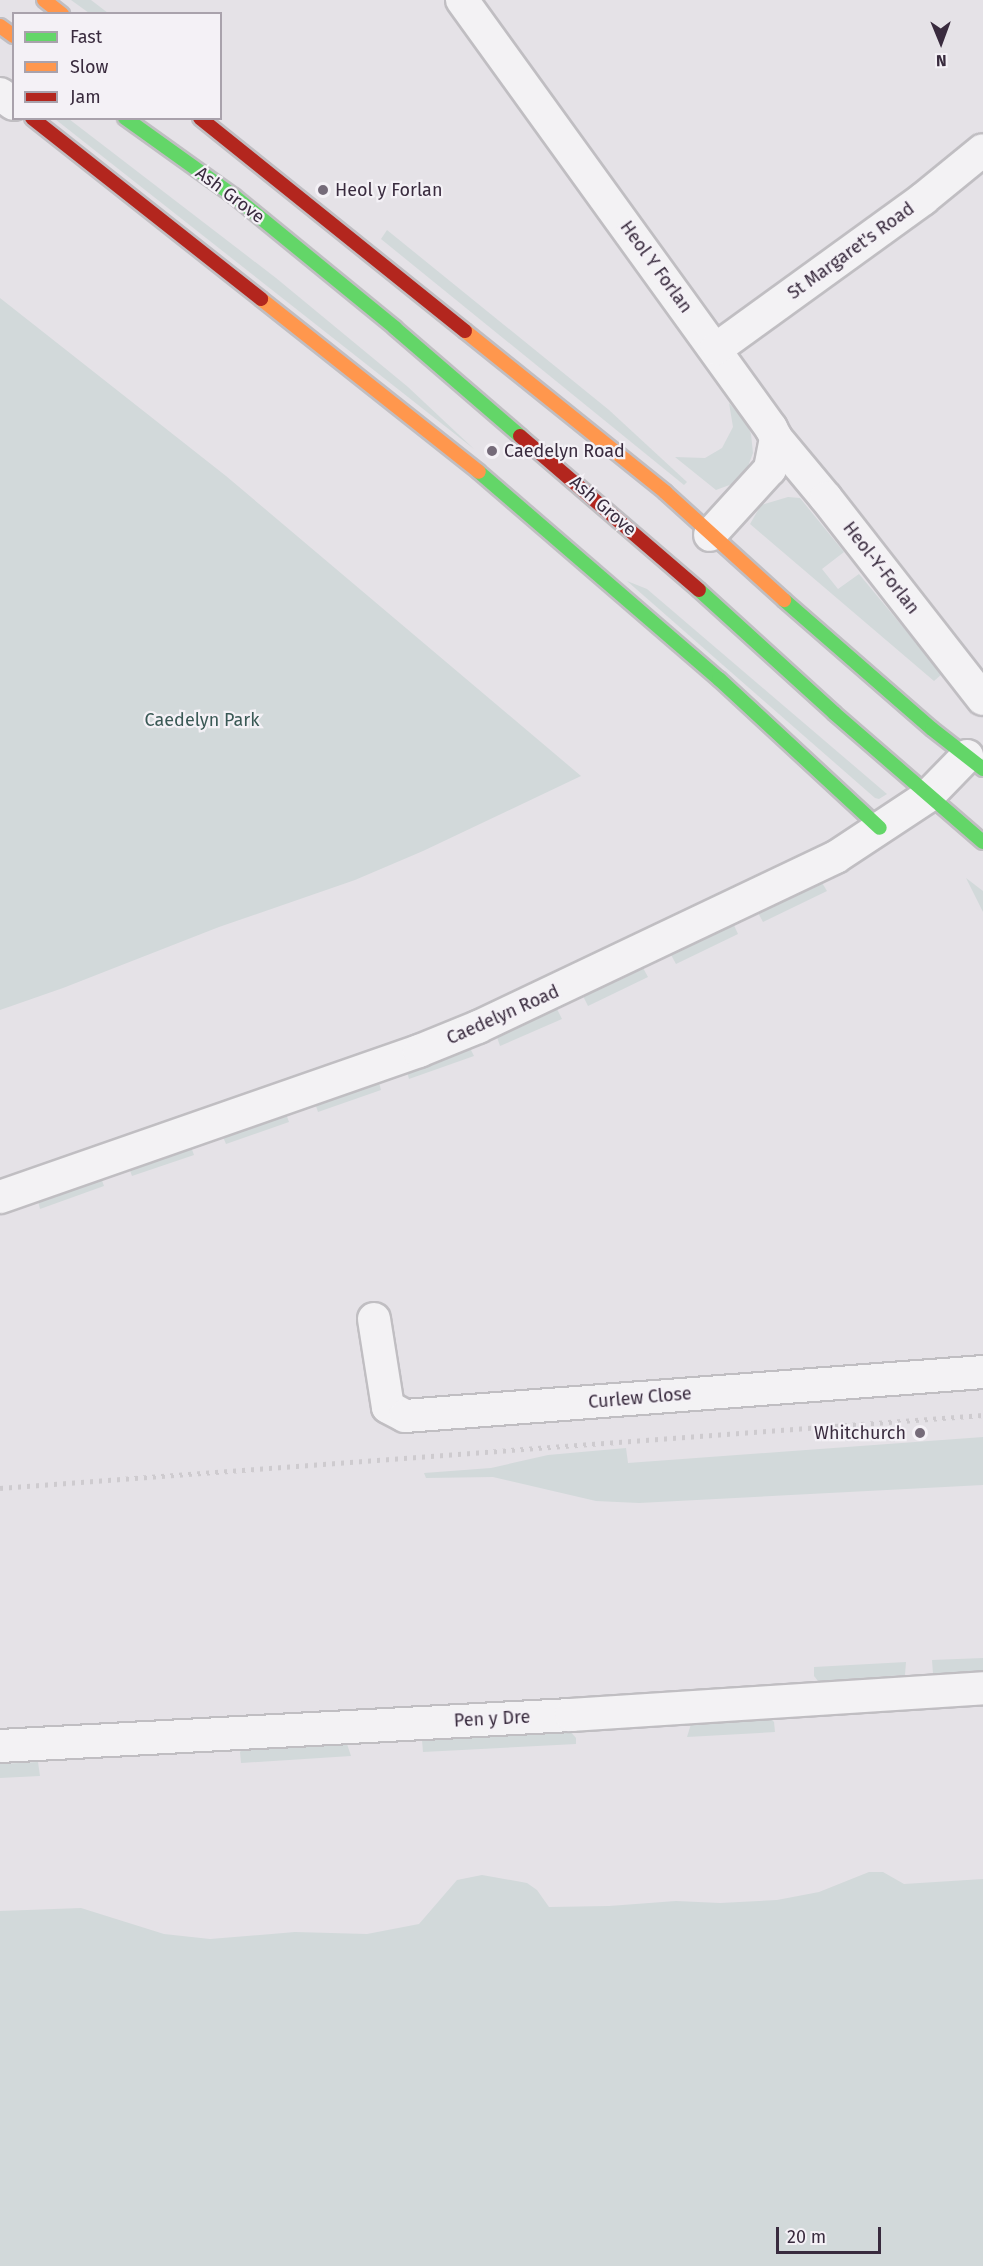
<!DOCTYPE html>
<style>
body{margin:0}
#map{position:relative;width:983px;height:2266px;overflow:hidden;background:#e5e2e7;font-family:"Fira Sans",sans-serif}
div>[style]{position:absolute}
.green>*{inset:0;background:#d2d9da}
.roads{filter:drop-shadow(2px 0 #c0bec2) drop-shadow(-2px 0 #c0bec2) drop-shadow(0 2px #c0bec2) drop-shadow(0 -2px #c0bec2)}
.street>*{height:32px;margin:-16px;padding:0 16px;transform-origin:16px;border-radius:16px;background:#f3f2f4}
.fast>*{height:14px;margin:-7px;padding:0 7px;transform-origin:7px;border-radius:7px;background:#63d668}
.slow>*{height:14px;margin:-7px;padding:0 7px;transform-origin:7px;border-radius:7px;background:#ff974d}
.jam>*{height:14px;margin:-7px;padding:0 7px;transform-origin:7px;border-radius:7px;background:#b3261e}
.rail>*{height:4.5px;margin-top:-2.25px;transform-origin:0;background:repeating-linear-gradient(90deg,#cecbcf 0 3px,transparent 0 9px)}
.dots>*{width:16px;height:16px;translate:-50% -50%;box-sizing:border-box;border:3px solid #f4f1f6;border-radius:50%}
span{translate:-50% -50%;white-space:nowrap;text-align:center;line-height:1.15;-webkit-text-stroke:4.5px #f4f1f6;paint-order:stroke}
.poi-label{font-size:18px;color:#392b3e}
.left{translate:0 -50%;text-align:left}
.right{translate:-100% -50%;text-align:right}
.street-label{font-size:18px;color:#392b3e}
.park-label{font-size:18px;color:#3a5955}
.legend{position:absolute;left:12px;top:12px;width:210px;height:108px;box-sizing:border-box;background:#f4f1f6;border:2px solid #a9a2ac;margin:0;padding:8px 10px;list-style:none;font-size:18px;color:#392b3e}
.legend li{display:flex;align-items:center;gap:12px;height:30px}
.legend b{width:30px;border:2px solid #a9a2ac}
.north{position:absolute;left:911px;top:12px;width:60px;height:60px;-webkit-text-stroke:4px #f4f1f6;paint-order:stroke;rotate:179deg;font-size:16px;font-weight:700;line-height:24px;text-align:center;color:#392b3e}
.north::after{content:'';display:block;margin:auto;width:21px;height:27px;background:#392b3e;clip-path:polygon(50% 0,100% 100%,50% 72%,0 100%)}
.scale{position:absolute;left:776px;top:2227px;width:105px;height:27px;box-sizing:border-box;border:3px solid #392b3e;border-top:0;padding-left:8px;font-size:18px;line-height:21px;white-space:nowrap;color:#392b3e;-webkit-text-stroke:4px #f4f1f6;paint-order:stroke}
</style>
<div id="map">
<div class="green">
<div style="clip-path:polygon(71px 0,91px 0,108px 13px,89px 13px)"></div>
<div style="clip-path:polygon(55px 119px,69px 119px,276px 278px,408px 387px,474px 449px)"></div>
<div style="clip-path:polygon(387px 230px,609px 410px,687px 482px,684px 485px,381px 239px)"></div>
<div style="clip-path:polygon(0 298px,226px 476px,581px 776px,423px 851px,355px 880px,219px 927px,63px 988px,0 1010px)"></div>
<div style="clip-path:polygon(729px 403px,747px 424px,751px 434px,753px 453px,745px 474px,735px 483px,716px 490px,675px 457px,705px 458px,722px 448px,733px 427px)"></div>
<div style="clip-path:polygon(788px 497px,800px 498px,844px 552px,822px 569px,838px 589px,859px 574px,942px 674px,934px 681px,750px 524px,761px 505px)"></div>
<div style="clip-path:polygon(627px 581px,647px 589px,887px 794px,879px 799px,875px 798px)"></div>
<div style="clip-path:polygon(966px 878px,983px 891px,983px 912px)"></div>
<div style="clip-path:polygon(821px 881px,827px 891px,763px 922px,757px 911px)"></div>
<div style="clip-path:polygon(733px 923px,738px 934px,676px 964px,670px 953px)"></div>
<div style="clip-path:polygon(642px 966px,648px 977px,588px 1006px,582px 994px)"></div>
<div style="clip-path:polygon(556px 1007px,562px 1019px,500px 1046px,496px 1034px)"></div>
<div style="clip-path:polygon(469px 1046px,474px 1056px,409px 1079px,406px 1068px)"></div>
<div style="clip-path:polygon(378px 1079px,381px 1090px,318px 1112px,314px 1100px)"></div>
<div style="clip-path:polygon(285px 1111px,289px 1122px,226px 1144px,221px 1132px)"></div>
<div style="clip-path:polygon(190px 1144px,194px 1155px,132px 1176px,128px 1165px)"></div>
<div style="clip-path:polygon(100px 1175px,104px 1186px,40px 1209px,37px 1197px)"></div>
<div style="clip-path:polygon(983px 1437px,983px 1485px,639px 1503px,596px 1501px,493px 1477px,426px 1478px,424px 1473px,491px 1468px,548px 1455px,626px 1448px,628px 1463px)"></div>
<div style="clip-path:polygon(983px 1658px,983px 1671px,933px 1674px,932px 1660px)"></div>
<div style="clip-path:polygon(906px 1662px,905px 1675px,818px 1681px,814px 1676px,814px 1667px)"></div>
<div style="clip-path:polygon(771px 1719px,774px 1722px,775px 1732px,687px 1737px,691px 1724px)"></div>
<div style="clip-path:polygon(570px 1731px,576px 1738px,576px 1744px,423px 1752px,422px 1740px)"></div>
<div style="clip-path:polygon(347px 1744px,351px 1756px,241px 1763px,240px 1752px,242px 1750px)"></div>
<div style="clip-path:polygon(38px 1762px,40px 1776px,0 1778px,0 1764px)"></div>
<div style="clip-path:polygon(869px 1872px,883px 1872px,904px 1884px,983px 1879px,983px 2266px,0 2266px,0 1911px,81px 1908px,164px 1934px,210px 1939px,295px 1932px,367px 1934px,419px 1924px,457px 1880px,482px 1875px,527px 1883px,537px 1890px,549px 1907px,609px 1906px,676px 1901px,720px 1903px,777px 1900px,819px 1892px)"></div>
</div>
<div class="roads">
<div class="street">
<div style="left:462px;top:0;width:528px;rotate:54.17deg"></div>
<div style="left:771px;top:428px;width:11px;rotate:63deg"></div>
<div style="left:776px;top:438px;width:32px;rotate:101deg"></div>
<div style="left:770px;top:469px;width:89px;rotate:132.3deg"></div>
<div style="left:0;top:94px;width:17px;rotate:36deg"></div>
<div style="left:716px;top:349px;width:256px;rotate:-35.9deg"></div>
<div style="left:923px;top:199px;width:77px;rotate:-39.2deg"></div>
<div style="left:776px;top:438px;width:78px;rotate:50.2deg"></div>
<div style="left:826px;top:498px;width:255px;rotate:52deg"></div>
<div style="left:0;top:1197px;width:444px;rotate:-19.2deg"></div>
<div style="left:419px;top:1051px;width:64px;rotate:-22.1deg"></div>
<div style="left:478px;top:1027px;width:396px;rotate:-25.4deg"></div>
<div style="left:836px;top:857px;width:110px;rotate:-33.5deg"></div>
<div style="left:928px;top:796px;width:56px;rotate:-45.7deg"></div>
<div style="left:374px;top:1319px;width:89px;rotate:81deg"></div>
<div style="left:388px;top:1407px;width:19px;rotate:28deg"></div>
<div style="left:405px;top:1416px;width:580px;rotate:-4.35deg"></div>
<div style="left:0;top:1746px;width:572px;rotate:-3.11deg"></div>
<div style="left:571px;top:1715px;width:413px;rotate:-3.7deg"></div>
</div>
<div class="fast">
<div style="left:125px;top:118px;width:134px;rotate:35.6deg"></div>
<div style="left:234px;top:196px;width:208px;rotate:39.3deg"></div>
<div style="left:395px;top:328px;width:165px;rotate:40.8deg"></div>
<div style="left:479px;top:472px;width:317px;rotate:40.8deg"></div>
<div style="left:719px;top:679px;width:219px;rotate:42.8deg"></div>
<div style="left:699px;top:590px;width:183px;rotate:42.3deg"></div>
<div style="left:834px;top:713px;width:197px;rotate:40.9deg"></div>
<div style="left:784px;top:600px;width:196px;rotate:41.1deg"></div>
<div style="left:932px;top:729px;width:65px;rotate:38.1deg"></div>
</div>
<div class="slow">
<div style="left:44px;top:0;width:23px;rotate:38deg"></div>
<div style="left:0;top:26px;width:17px;rotate:36deg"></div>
<div style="left:261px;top:299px;width:278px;rotate:38.4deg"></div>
<div style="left:465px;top:331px;width:257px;rotate:38.8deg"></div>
<div style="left:665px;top:492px;width:161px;rotate:42.2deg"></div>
</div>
<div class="jam">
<div style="left:32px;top:118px;width:292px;rotate:38.3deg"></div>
<div style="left:200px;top:118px;width:340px;rotate:38.8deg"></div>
<div style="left:520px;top:436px;width:236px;rotate:40.7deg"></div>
</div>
</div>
<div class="rail">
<div style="left:0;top:1488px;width:986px;rotate:-4.25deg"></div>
</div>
<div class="dots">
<div style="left:323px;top:190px;background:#756b79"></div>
<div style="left:492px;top:451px;background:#756b79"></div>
<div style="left:920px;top:1433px;background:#756b79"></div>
</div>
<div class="poi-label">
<span class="left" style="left:335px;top:190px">Heol y Forlan</span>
<span class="left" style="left:504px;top:451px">Caedelyn Road</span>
<span class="right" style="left:906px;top:1433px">Whitchurch</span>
</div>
<div class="street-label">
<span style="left:230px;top:195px;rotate:37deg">Ash Grove</span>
<span style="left:851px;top:251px;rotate:-36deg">St Margaret's Road</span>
<span style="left:656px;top:267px;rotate:54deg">Heol Y Forlan</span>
<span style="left:603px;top:506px;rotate:41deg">Ash Grove</span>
<span style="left:881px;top:568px;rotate:52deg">Heol-Y-Forlan</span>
<span style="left:503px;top:1015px;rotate:-24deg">Caedelyn Road</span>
<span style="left:640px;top:1398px;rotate:-5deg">Curlew Close</span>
<span style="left:492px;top:1719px;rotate:-3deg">Pen y Dre</span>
</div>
<div class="park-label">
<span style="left:202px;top:720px">Caedelyn Park</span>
</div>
<ul class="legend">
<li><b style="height:8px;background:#63d668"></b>Fast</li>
<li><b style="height:8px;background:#ff974d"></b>Slow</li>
<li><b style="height:8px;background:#b3261e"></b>Jam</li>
</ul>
<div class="north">N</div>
<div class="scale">20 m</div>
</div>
